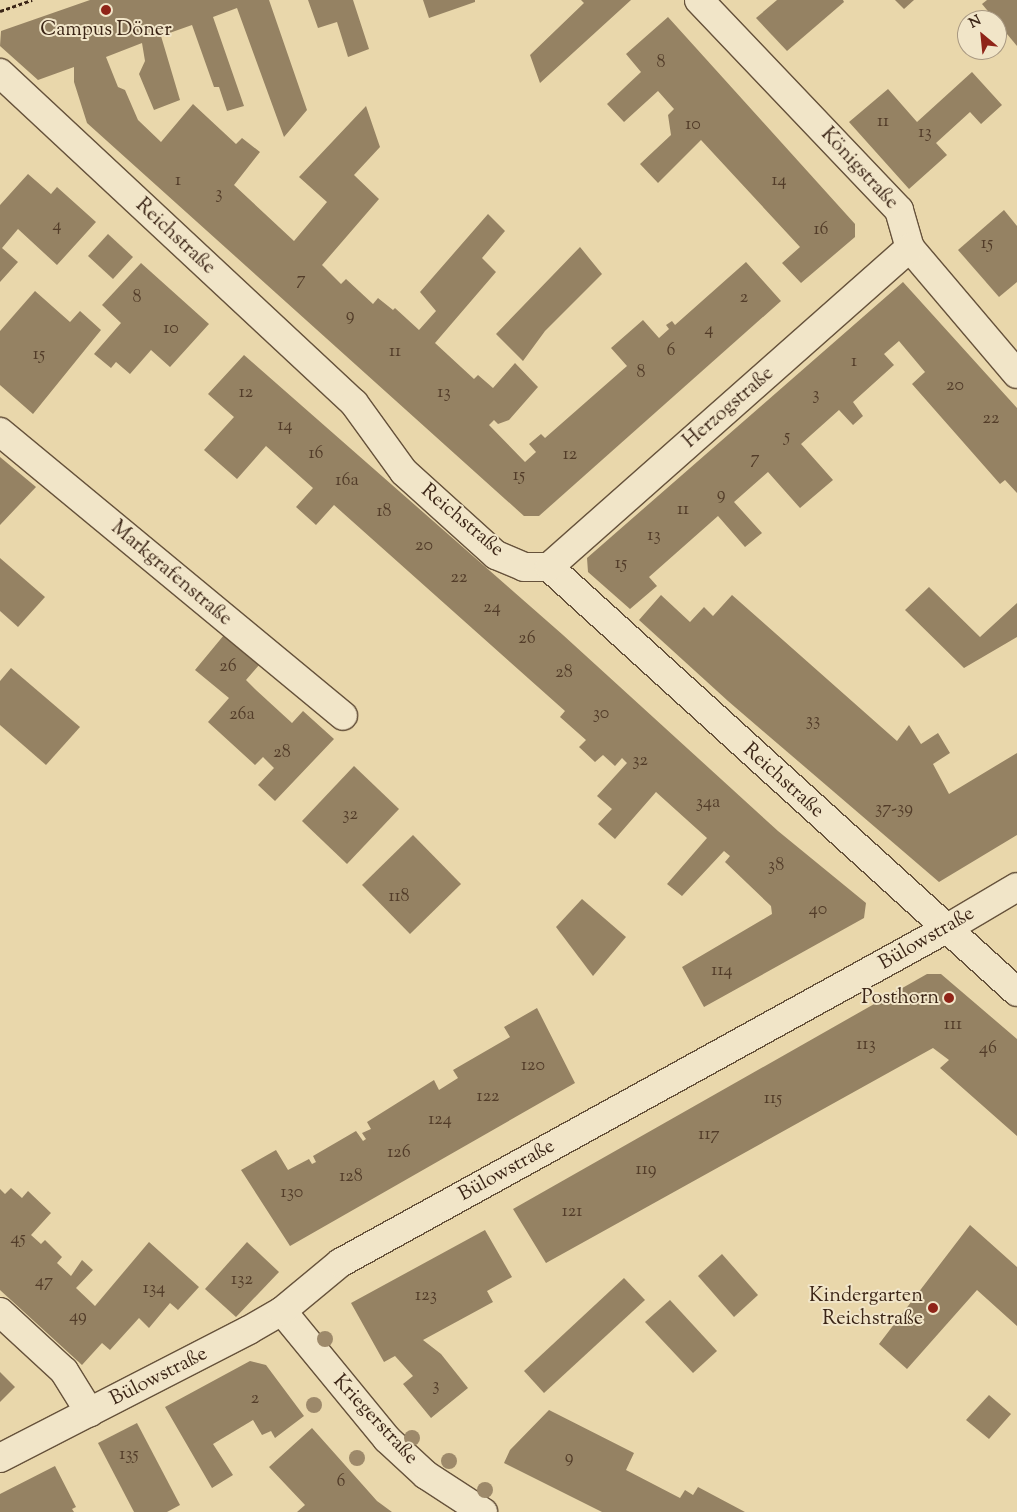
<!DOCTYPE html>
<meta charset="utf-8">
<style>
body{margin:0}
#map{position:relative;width:1017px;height:1512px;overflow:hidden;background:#e9d7ab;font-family:"Sorts Mill Goudy",serif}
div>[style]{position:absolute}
.building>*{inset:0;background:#958263}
.path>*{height:3px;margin-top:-1.5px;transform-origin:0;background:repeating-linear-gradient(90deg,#3b2516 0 4px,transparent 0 6.5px)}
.roads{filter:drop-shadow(1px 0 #66523b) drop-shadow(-1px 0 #66523b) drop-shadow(0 1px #66523b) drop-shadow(0 -1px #66523b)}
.street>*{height:28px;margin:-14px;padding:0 14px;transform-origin:14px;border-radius:14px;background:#f1e5c8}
.trees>*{width:16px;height:16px;margin:-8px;border-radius:50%;background:#9d896a}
.dots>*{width:14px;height:14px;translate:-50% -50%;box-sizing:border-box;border:2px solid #f1e5c8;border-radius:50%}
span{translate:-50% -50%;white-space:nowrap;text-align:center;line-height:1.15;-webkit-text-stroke:4px #f1e5c8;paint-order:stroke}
.number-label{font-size:18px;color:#523c29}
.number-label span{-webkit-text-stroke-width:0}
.poi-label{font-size:20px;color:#3b2516}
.right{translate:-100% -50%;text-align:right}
.street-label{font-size:20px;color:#3b2516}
.north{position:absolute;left:957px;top:10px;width:50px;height:50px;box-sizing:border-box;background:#f1e5c8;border:1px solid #a89881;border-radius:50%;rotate:332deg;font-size:14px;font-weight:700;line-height:20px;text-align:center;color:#3b2516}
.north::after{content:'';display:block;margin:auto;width:18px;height:22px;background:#8f2418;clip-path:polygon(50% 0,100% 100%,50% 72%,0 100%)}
</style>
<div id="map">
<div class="building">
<div style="clip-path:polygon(90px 0,269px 0,307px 110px,284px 137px,237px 8px,213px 17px,244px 106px,227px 111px,219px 87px,214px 87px,192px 25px,161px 36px,180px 100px,154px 110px,139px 74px,145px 61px,142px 43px,106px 57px,118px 87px,125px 90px,138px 120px,161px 142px,193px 104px,236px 144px,242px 138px,260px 152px,234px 185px,294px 241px,327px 202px,299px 177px,366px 106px,380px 147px,354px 175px,379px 199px,322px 265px,341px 284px,346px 279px,373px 304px,378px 298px,393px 310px,395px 308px,419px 330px,436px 311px,420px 292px,488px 214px,505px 231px,482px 258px,496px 272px,435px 343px,474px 379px,478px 375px,493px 388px,515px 363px,538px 387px,509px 420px,498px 424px,494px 420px,489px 425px,525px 462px,536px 452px,529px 444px,541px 434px,545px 438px,627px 366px,611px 348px,643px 320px,659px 338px,669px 329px,666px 325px,672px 321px,675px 325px,746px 262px,781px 301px,539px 516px,524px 516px,87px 123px,74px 82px,74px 67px,38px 80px,0 46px,1px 31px)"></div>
<div style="clip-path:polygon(308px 0,353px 0,369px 49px,348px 57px,337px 22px,318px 28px)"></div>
<div style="clip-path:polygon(423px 0,475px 0,475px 2px,429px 18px)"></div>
<div style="clip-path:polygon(581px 0,631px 0,540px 83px,530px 55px,584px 3px)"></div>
<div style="clip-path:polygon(777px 0,843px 0,844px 2px,787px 51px,756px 18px)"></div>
<div style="clip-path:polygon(895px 0,914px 0,904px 9px)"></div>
<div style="clip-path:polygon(987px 0,1017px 0,1017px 46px,982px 4px)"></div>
<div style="clip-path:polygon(668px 17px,855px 224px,855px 237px,801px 283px,782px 263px,800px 247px,701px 140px,658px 183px,640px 164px,671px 135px,668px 115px,674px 109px,658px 91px,624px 122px,607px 104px,641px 72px,626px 54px)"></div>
<div style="clip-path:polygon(972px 72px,1002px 105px,981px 124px,970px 112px,936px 143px,947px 155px,909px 189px,849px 122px,888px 89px,917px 122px)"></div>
<div style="clip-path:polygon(28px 174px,51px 194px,57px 187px,96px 222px,57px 265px,18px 229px,2px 248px,18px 262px,0 282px,0 205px)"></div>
<div style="clip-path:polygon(1004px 210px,1017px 226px,1017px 282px,999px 297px,958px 250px)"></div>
<div style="clip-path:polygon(108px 234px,133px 257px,113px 279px,88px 256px)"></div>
<div style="clip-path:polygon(580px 247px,602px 274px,545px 331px,523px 361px,496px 334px)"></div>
<div style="clip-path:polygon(141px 263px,209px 324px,170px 367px,151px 350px,130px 374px,116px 362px,111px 368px,94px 354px,121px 323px,102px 305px)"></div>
<div style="clip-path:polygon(903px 282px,1017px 408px,1017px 493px,1005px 480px,1000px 484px,912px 384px,925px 372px,899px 341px,884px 354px,894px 365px,853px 402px,863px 416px,853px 425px,839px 410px,801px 444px,833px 480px,800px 508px,768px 472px,734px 502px,762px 533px,745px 547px,718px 516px,649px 577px,657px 586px,630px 609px,588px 572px,587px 558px)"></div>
<div style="clip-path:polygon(35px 291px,70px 322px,80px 311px,101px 330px,33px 414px,0 385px,0 331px)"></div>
<div style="clip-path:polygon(244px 355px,563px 635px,778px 831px,866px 903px,864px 918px,704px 1007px,682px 967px,772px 914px,771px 906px,725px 862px,730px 856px,724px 851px,682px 896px,667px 884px,707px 838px,656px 792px,615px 839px,598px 824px,612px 809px,597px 796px,627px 763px,622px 758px,615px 766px,603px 755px,595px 762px,579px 747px,586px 740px,560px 717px,565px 711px,334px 505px,316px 525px,296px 507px,313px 488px,266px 446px,237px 479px,204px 450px,234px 417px,208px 394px)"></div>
<div style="clip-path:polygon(0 457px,36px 487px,0 525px)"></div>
<div style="clip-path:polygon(0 558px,45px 597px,18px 627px,0 611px)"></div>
<div style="clip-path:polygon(929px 587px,980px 637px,1017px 603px,1017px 637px,964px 668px,905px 610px)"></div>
<div style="clip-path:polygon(661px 595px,690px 622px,704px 607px,713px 616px,732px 595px,897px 741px,909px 725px,921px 744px,938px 733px,950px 753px,933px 764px,949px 794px,1017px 753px,1017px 835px,939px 882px,728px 701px,639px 620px)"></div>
<div style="clip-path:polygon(224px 635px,260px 664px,246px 680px,256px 690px,292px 723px,303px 711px,334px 739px,275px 801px,258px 785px,274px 768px,263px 757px,255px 765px,208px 722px,229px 698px,195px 670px)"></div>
<div style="clip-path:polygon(11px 668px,80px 727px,46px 765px,0 725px,0 681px)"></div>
<div style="clip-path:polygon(354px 766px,399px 809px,347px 864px,302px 821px)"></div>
<div style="clip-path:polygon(413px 835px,461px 884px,410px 934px,362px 885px)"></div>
<div style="clip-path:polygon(582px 899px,626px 937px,593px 976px,556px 927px)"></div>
<div style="clip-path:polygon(927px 974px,941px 974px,1017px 1039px,1017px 1136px,940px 1068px,949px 1060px,933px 1048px,546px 1263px,513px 1209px)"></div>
<div style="clip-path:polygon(537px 1008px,575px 1083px,290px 1246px,241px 1170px,276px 1150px,288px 1170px,309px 1159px,312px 1164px,316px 1162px,313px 1156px,356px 1131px,363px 1141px,366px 1139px,362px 1133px,371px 1129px,367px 1122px,434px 1080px,439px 1090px,458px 1078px,453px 1070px,510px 1037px,504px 1027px)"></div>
<div style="clip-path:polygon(11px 1188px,22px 1198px,28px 1191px,51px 1213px,31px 1235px,41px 1244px,45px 1240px,62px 1257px,57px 1263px,71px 1276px,82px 1260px,93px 1270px,76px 1288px,95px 1306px,149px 1242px,199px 1287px,178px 1310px,170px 1303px,149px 1328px,139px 1318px,110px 1350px,102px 1343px,82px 1365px,0 1290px,0 1189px,5px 1194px)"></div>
<div style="clip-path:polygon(970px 1225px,1017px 1267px,1017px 1326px,977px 1290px,907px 1369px,879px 1344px)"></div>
<div style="clip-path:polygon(485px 1230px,512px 1277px,487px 1291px,493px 1302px,423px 1340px,441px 1354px,468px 1388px,431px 1418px,403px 1384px,413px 1376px,395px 1356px,384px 1362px,351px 1303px)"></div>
<div style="clip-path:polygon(247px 1242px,279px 1272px,236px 1317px,205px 1289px)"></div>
<div style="clip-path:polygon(722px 1254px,758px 1295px,734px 1317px,698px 1276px)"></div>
<div style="clip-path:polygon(624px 1278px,645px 1300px,544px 1393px,524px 1371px)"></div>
<div style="clip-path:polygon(670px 1300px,717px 1351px,693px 1373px,645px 1322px)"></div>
<div style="clip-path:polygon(250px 1361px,266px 1365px,304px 1416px,275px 1438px,271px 1431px,262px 1435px,253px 1420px,213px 1444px,233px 1475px,212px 1488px,165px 1407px)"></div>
<div style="clip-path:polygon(0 1372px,15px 1387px,0 1402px)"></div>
<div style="clip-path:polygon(989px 1395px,1011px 1414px,989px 1439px,966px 1420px)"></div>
<div style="clip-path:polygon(549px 1410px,634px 1453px,626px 1470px,680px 1498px,685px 1490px,693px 1495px,698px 1487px,745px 1512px,602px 1512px,504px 1463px,510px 1450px)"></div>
<div style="clip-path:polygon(137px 1423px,180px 1505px,167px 1512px,134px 1512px,98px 1443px)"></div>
<div style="clip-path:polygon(312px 1428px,377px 1501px,392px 1512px,297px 1512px,305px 1505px,269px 1467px)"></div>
<div style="clip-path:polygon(55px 1466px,76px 1507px,72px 1509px,74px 1512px,0 1512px,0 1494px)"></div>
</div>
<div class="path">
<div style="left:0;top:11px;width:34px;rotate:-19deg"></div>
</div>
<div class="roads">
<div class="street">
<div style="left:699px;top:0;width:290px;rotate:46.4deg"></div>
<div style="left:899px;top:210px;width:40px;rotate:74deg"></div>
<div style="left:910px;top:248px;width:165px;rotate:49.7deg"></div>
<div style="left:0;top:73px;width:484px;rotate:43deg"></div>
<div style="left:354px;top:403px;width:85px;rotate:54.1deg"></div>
<div style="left:404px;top:472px;width:124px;rotate:42.1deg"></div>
<div style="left:496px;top:555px;width:30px;rotate:23deg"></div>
<div style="left:524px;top:567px;width:25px"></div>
<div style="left:549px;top:567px;width:632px;rotate:42.24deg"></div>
<div style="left:0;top:432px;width:445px;rotate:39.6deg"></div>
<div style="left:549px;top:567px;width:482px;rotate:-41.5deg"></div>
<div style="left:282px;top:1311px;width:166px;rotate:50.6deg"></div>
<div style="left:387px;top:1439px;width:53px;rotate:42.7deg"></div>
<div style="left:426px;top:1475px;width:68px;rotate:33deg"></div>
<div style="left:0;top:1312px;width:87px;rotate:42.7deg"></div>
<div style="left:64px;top:1371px;width:49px;rotate:58.2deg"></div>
<div style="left:0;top:1458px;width:280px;rotate:-27.2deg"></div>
<div style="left:249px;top:1330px;width:38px;rotate:-30deg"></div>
<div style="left:282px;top:1311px;width:75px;rotate:-39.6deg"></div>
<div style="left:340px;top:1263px;width:692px;rotate:-28.86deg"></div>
<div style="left:946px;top:929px;width:82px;rotate:-30.6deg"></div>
</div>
</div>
<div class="trees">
<div style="left:325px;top:1339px"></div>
<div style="left:314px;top:1405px"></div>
<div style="left:412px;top:1438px"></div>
<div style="left:357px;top:1458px"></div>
<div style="left:449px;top:1461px"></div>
<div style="left:485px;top:1490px"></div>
</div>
<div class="dots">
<div style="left:106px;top:10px;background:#8f2418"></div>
<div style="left:949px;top:998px;background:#8f2418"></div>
<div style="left:933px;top:1308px;background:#8f2418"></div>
</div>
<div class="number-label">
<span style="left:661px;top:63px">8</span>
<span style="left:883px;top:122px">11</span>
<span style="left:693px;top:125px">10</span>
<span style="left:925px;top:133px">13</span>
<span style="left:178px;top:181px">1</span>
<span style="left:779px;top:181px">14</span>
<span style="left:219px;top:194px">3</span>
<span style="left:57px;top:226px">4</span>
<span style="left:821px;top:230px">16</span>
<span style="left:987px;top:244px">15</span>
<span style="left:301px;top:280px">7</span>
<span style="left:137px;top:298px">8</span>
<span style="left:744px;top:298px">2</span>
<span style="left:350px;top:316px">9</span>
<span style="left:171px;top:329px">10</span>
<span style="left:709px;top:330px">4</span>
<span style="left:671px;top:351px">6</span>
<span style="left:395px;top:352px">11</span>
<span style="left:39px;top:355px">15</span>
<span style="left:854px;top:362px">1</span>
<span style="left:641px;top:373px">8</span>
<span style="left:955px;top:386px">20</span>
<span style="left:246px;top:393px">12</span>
<span style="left:444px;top:393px">13</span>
<span style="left:816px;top:395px">3</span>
<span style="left:991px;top:419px">22</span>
<span style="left:285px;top:426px">14</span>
<span style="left:787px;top:437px">5</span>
<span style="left:316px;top:454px">16</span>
<span style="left:570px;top:455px">12</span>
<span style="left:755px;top:459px">7</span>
<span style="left:519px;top:476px">15</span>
<span style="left:347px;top:481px">16a</span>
<span style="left:721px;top:495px">9</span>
<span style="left:683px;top:510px">11</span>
<span style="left:384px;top:512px">18</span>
<span style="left:654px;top:536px">13</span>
<span style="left:424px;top:546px">20</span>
<span style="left:621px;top:564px">15</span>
<span style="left:459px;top:578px">22</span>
<span style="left:492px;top:608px">24</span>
<span style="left:527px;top:639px">26</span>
<span style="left:228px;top:667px">26</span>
<span style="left:564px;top:673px">28</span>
<span style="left:601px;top:714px">30</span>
<span style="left:242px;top:715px">26a</span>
<span style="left:813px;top:721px">33</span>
<span style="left:282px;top:753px">28</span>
<span style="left:640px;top:761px">32</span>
<span style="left:708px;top:803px">34a</span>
<span style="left:894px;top:809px">37-39</span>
<span style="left:350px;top:815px">32</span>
<span style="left:776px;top:866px">38</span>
<span style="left:399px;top:897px">118</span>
<span style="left:818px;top:910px">40</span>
<span style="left:722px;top:971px">114</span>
<span style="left:953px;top:1025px">111</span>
<span style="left:866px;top:1045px">113</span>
<span style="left:988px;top:1049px">46</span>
<span style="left:533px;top:1066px">120</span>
<span style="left:488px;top:1097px">122</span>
<span style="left:773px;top:1099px">115</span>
<span style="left:440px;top:1120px">124</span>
<span style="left:709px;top:1135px">117</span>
<span style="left:399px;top:1153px">126</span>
<span style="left:646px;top:1170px">119</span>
<span style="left:351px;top:1177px">128</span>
<span style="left:292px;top:1193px">130</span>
<span style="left:572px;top:1212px">121</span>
<span style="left:18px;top:1239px">45</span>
<span style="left:242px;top:1280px">132</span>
<span style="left:44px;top:1282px">47</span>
<span style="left:154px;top:1289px">134</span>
<span style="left:426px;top:1296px">123</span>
<span style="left:78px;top:1317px">49</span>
<span style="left:436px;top:1386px">3</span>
<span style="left:255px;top:1399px">2</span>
<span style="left:129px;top:1455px">135</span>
<span style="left:569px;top:1458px">9</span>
<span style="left:341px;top:1482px">6</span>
</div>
<div class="poi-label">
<span style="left:106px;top:30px">Campus Döner</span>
<span class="right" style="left:939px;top:998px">Posthorn</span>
<span class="right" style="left:923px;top:1308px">Kindergarten<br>Reichstraße</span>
</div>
<div class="street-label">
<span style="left:859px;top:169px;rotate:47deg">Königstraße</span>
<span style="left:175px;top:237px;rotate:43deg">Reichstraße</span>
<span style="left:729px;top:408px;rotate:-41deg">Herzogstraße</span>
<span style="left:462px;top:521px;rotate:40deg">Reichstraße</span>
<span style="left:171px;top:574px;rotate:40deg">Markgrafenstraße</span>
<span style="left:783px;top:781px;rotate:42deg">Reichstraße</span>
<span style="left:927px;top:939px;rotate:-30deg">Bülowstraße</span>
<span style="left:507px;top:1171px;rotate:-29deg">Bülowstraße</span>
<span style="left:159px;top:1377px;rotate:-27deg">Bülowstraße</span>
<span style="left:375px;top:1420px;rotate:47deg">Kriegerstraße</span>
</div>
<div class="north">N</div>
</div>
